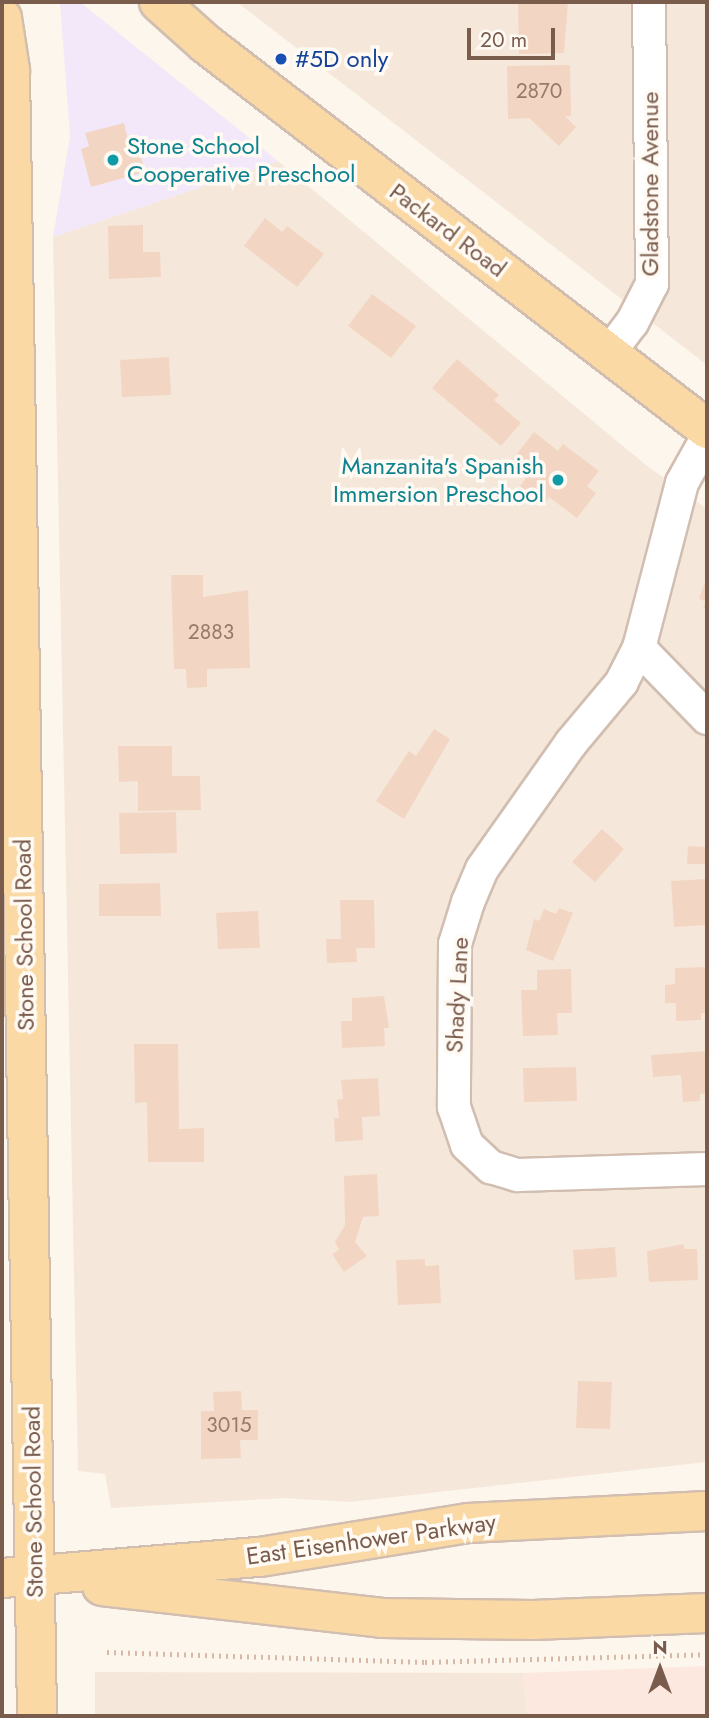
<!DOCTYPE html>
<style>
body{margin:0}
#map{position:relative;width:709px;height:1718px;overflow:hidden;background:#fdf6ec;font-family:Jost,sans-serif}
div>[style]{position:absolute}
.residential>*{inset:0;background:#f5e8da}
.commercial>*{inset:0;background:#fde8e0}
.education>*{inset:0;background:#f3e8fa}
.building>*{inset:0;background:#f3d5c3}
.path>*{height:4.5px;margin-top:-2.25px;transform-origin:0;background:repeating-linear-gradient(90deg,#d9b8a5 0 2px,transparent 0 7px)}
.roads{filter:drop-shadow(2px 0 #d1beb0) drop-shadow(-2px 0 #d1beb0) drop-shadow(0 2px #d1beb0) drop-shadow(0 -2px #d1beb0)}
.minor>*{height:32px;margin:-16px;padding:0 16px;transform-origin:16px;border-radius:16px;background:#fff}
.major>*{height:38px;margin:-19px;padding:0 19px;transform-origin:19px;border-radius:19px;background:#fbd9a5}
.dots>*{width:19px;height:19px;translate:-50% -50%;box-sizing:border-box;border:4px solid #fffaf3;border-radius:50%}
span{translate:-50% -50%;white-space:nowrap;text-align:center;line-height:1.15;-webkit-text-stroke:7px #fffaf3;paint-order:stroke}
.number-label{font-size:21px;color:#987a6a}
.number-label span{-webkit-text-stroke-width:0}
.transit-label{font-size:24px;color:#164399}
.left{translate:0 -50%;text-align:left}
.culture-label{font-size:24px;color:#0d838f}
.right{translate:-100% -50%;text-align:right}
.street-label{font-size:24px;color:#7a5c4d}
.frame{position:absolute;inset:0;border:4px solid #7a5c4d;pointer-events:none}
.north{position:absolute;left:625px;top:1634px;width:70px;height:70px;-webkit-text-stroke:5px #fffaf3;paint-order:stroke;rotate:0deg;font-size:19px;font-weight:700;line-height:28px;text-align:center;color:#7a5c4d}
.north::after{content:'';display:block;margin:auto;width:24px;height:32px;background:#7a5c4d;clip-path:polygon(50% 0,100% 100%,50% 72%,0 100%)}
.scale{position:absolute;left:467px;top:28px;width:88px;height:32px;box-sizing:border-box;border:4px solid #7a5c4d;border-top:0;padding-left:9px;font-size:21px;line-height:24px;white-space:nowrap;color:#7a5c4d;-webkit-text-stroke:5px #fffaf3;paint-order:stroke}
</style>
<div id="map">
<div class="residential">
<div style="clip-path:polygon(237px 2px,707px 2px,707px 365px)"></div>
<div style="clip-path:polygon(278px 161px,646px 465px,707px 509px,707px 1462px,349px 1502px,285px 1498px,111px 1508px,105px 1474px,78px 1471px,53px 237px)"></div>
<div style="clip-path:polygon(95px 1672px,523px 1673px,527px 1716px,95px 1716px)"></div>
</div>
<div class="commercial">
<div style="clip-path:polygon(707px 1666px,707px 1716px,527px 1716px,523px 1673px)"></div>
</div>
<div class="education">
<div style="clip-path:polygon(60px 2px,80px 2px,278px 161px,53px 237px,70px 136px)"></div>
</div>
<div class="building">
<div style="clip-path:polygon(518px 2px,568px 2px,564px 53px,519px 54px)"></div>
<div style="clip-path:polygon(570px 65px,571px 116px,565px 116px,576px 127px,559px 146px,529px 118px,508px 119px,507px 66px)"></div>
<div style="clip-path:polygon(124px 123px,127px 136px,135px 134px,145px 172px,91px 187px,81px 149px,89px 146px,85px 133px)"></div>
<div style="clip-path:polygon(265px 218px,282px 232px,287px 226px,324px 254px,297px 287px,244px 246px)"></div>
<div style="clip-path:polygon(143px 225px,143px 252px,160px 252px,161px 277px,109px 279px,108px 226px)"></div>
<div style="clip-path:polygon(372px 294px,416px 326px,391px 358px,348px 326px)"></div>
<div style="clip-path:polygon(169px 357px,171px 395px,122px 397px,120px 360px)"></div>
<div style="clip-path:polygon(457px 359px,499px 395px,494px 400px,521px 423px,501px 446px,432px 388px)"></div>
<div style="clip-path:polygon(534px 432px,558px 451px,563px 444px,599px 471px,587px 486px,596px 493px,577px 518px,549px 497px,544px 505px,520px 486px,529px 474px,512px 460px)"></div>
<div style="clip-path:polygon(171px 575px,203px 575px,203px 597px,248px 590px,250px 668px,207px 669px,207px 687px,187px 688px,186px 669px,174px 669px)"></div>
<div style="clip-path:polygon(707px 577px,707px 610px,703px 608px,706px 601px,699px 599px)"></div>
<div style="clip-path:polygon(434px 729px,450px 739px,404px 819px,376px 801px,409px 751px,416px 756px)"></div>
<div style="clip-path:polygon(118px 746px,172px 746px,172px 776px,200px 776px,201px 810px,138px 811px,138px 781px,119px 782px)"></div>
<div style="clip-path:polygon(176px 812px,177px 853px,120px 854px,119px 813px)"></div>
<div style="clip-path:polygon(602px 829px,624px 849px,595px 882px,572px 862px)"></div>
<div style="clip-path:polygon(688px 846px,707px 847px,707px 864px,687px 864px)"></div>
<div style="clip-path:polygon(706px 879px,707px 925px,674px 927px,671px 881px)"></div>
<div style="clip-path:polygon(160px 883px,161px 916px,99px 916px,99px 884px)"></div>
<div style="clip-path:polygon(340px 900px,374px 900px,375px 948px,356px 948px,357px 962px,327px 963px,326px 939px,341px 939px)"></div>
<div style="clip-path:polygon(559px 908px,573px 913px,553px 961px,526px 950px,534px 919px,539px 921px,544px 909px,556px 914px)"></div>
<div style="clip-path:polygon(258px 911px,260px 948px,218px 949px,216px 913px)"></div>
<div style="clip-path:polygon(707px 967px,707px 1013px,701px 1013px,701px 1020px,676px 1021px,676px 1003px,665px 1003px,665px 985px,675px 984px,675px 968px)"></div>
<div style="clip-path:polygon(571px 969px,572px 1013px,557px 1013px,558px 1035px,523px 1036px,521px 990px,537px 990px,537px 970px)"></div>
<div style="clip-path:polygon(384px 996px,389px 1028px,384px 1028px,385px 1046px,342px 1048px,341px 1021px,352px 1021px,352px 998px)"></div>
<div style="clip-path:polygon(134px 1044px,178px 1044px,179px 1129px,204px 1128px,204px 1162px,148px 1162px,147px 1102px,135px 1103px)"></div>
<div style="clip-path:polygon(707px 1051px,707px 1093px,700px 1094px,700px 1101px,683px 1102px,681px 1075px,653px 1077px,651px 1055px)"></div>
<div style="clip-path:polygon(576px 1067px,577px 1101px,524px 1102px,523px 1068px)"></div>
<div style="clip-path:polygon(378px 1078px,380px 1116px,362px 1117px,363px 1140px,335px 1142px,334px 1118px,339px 1118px,337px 1100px,343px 1099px,341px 1080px)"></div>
<div style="clip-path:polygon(377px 1174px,379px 1216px,363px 1217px,355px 1242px,367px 1256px,344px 1272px,332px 1254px,339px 1250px,335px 1242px,345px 1225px,344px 1176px)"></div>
<div style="clip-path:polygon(684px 1244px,684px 1249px,697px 1249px,698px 1280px,649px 1282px,647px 1251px)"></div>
<div style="clip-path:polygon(615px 1247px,617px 1277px,575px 1280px,573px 1250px)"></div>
<div style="clip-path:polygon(425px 1259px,425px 1266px,439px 1265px,441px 1303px,398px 1305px,396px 1260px)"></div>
<div style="clip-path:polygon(578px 1381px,612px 1382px,610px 1429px,576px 1428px)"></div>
<div style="clip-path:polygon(241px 1391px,242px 1410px,258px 1410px,258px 1440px,240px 1440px,241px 1458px,201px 1459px,201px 1411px,214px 1411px,213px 1392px)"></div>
</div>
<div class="path">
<div style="left:107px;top:1652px;width:318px;rotate:1.8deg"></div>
<div style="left:425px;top:1662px;width:282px;rotate:-1.6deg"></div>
</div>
<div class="roads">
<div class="minor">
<div style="left:609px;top:353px;width:38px;rotate:-53deg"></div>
<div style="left:632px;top:323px;width:44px;rotate:-62.9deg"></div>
<div style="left:652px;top:284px;width:282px;rotate:-90.6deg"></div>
<div style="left:707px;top:438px;width:51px;rotate:119.1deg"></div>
<div style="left:682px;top:483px;width:171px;rotate:104.6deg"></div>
<div style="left:639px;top:648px;width:38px;rotate:117deg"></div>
<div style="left:622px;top:682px;width:80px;rotate:129.9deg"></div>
<div style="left:571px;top:743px;width:154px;rotate:125.2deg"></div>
<div style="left:482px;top:869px;width:36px;rotate:113deg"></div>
<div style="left:468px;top:902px;width:44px;rotate:107.2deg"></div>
<div style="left:455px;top:944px;width:163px;rotate:90.4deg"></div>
<div style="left:454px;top:1107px;width:40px;rotate:71.1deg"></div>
<div style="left:467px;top:1145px;width:33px;rotate:43deg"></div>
<div style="left:491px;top:1167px;width:28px;rotate:17deg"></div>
<div style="left:518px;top:1175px;width:189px;rotate:-1.8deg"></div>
<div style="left:639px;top:648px;width:98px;rotate:45.8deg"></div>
</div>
<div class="major">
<div style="left:159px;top:2px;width:63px;rotate:41.8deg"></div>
<div style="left:206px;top:44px;width:632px;rotate:37.54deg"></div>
<div style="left:2px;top:18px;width:53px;rotate:81.3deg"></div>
<div style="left:10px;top:70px;width:1646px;rotate:89.06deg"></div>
<div style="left:2px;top:1578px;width:259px;rotate:-4.7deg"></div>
<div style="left:260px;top:1557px;width:211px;rotate:-9.3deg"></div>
<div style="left:468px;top:1523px;width:239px;rotate:-2.9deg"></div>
<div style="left:102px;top:1586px;width:282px;rotate:6.5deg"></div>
<div style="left:382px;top:1618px;width:151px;rotate:0.8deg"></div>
<div style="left:533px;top:1620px;width:174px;rotate:-2.3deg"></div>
</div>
</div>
<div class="dots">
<div style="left:281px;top:59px;background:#1a4fb4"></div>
<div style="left:113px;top:160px;background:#0f9aa8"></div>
<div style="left:558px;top:480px;background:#0f9aa8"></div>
</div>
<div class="number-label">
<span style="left:539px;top:91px">2870</span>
<span style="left:211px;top:632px">2883</span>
<span style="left:229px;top:1425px">3015</span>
</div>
<div class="transit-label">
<span class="left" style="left:295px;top:59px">#5D only</span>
</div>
<div class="culture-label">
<span class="left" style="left:127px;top:160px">Stone School<br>Cooperative Preschool</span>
<span class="right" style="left:544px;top:480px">Manzanita's Spanish<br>Immersion Preschool</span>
</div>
<div class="street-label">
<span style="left:650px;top:184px;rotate:-90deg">Gladstone Avenue</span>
<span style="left:448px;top:230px;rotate:37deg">Packard Road</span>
<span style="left:24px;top:935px;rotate:-91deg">Stone School Road</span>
<span style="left:457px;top:995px;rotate:-87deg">Shady Lane</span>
<span style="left:33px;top:1502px;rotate:-91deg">Stone School Road</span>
<span style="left:371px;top:1539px;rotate:-8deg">East Eisenhower Parkway</span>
</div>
<div class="frame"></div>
<div class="north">N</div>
<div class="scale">20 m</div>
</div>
